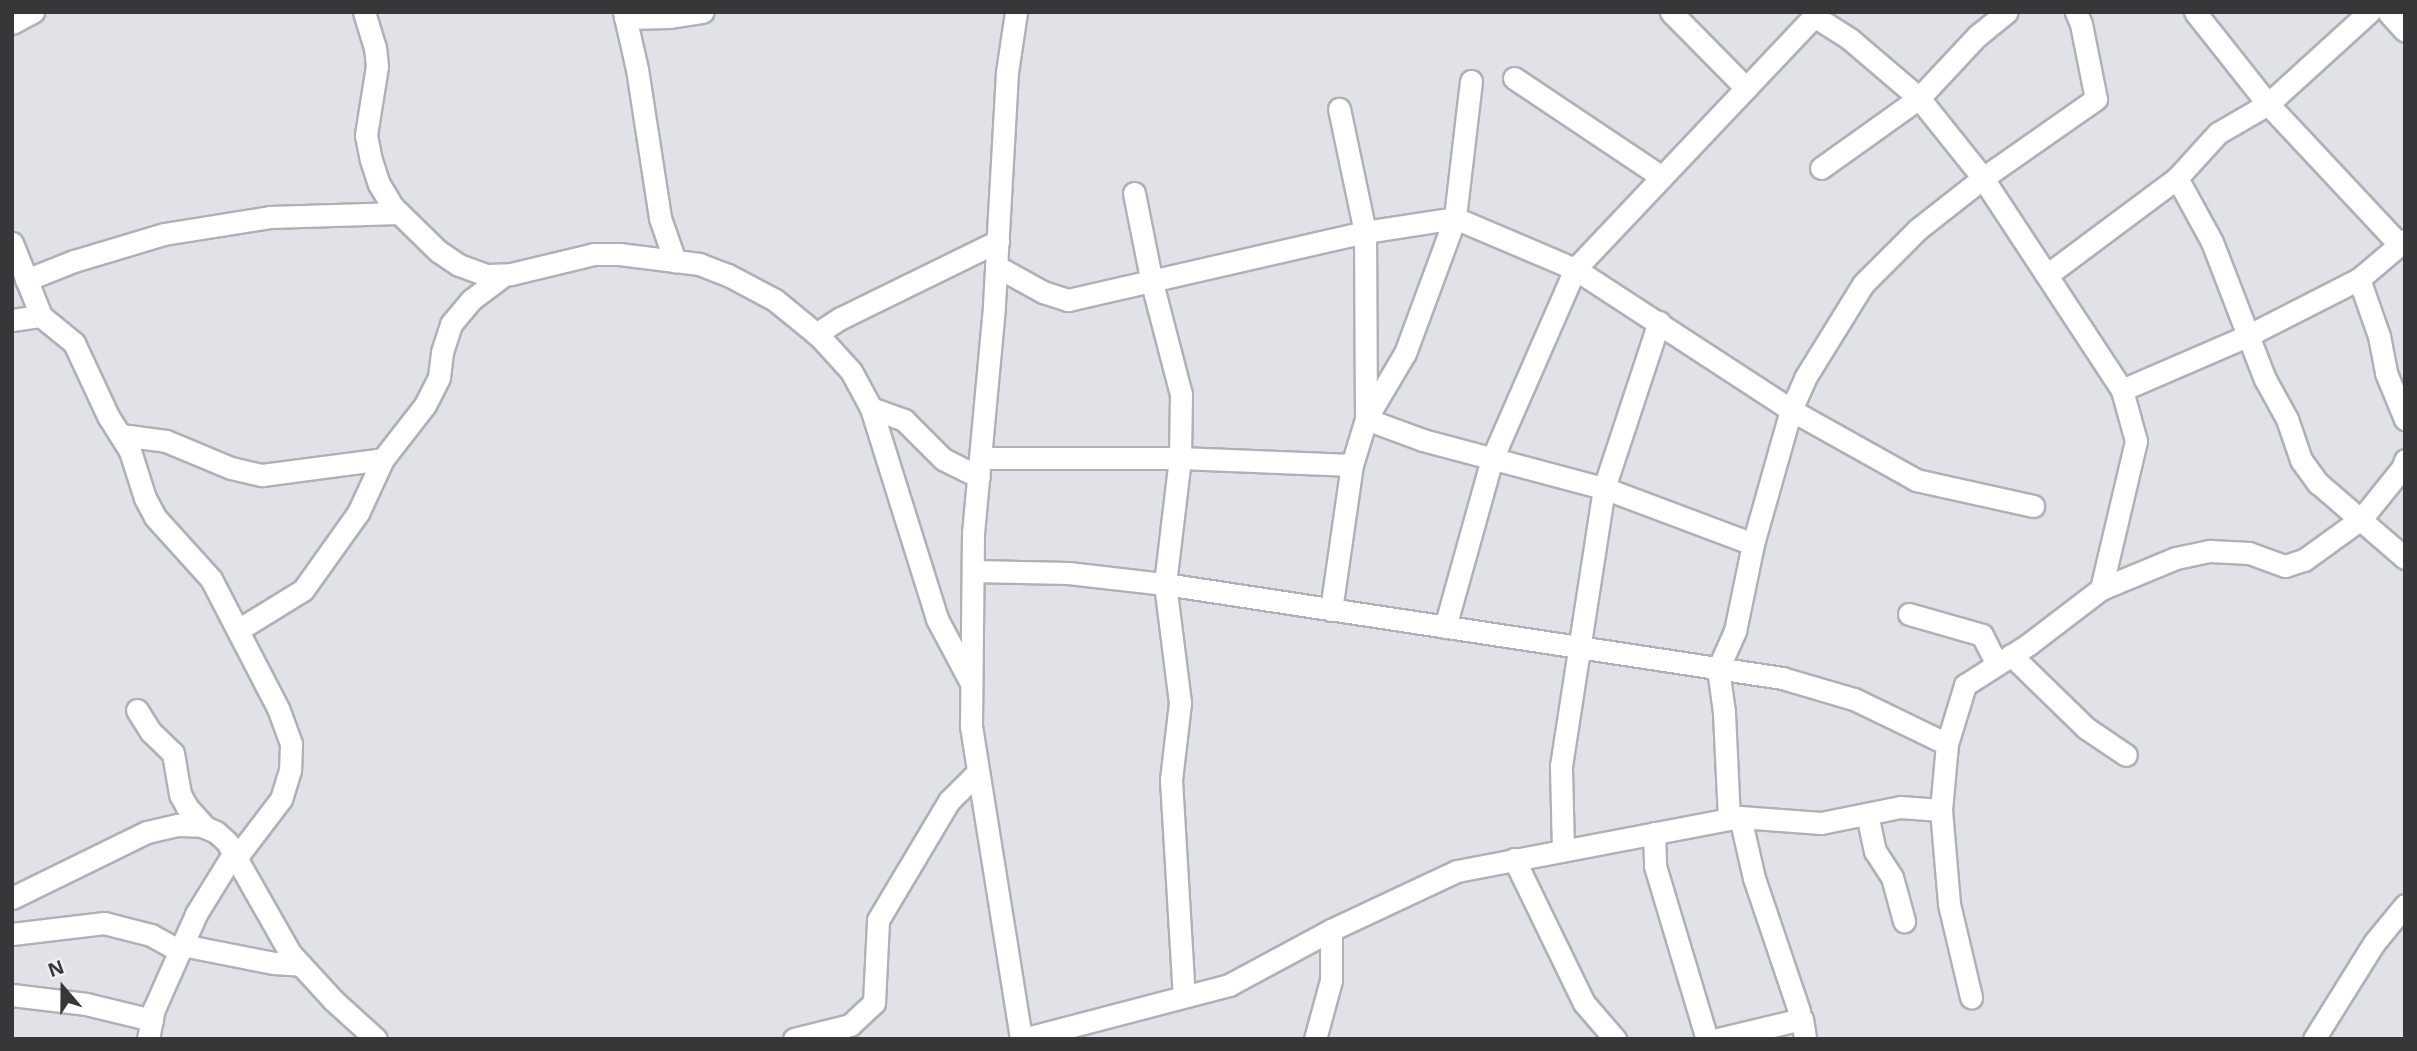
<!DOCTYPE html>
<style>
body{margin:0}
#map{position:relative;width:2417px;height:1051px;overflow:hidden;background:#e1e1e8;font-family:"Noto Sans",sans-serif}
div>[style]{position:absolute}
.roads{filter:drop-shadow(2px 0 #b0b0b6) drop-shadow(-2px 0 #b0b0b6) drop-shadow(0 2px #b0b0b6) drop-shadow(0 -2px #b0b0b6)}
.minor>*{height:21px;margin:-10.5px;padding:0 10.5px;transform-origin:10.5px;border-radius:10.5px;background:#fff}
span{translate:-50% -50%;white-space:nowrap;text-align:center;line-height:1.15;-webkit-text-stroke:5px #eeeef5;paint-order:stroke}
.frame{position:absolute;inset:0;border:14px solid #373739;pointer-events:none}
.north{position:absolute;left:28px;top:953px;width:70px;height:70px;-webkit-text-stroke:5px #eeeef5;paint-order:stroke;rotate:340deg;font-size:19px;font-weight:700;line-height:28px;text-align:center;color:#373739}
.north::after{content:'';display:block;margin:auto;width:24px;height:32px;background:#373739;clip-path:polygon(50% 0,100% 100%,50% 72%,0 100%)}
</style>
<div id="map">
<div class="roads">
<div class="minor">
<div style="left:364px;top:12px;width:37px;rotate:73deg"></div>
<div style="left:375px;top:47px;width:19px;rotate:84deg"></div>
<div style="left:377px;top:66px;width:70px;rotate:99.1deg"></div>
<div style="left:366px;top:135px;width:25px;rotate:79deg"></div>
<div style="left:371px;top:160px;width:25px;rotate:72deg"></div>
<div style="left:379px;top:184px;width:27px;rotate:59deg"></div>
<div style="left:393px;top:207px;width:63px;rotate:44.4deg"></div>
<div style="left:438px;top:251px;width:25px;rotate:34deg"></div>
<div style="left:459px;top:265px;width:30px;rotate:20deg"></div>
<div style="left:487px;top:275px;width:24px;rotate:-2deg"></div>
<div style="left:511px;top:274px;width:85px;rotate:-13.5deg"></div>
<div style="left:594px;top:254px;width:25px"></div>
<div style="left:619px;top:254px;width:81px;rotate:7.1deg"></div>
<div style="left:699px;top:264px;width:31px;rotate:21deg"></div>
<div style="left:728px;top:275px;width:53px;rotate:28deg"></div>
<div style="left:775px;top:300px;width:57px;rotate:39.3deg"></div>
<div style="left:819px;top:336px;width:47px;rotate:47.6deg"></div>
<div style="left:851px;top:371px;width:42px;rotate:61.6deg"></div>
<div style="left:871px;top:408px;width:221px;rotate:72.6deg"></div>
<div style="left:937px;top:619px;width:72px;rotate:62deg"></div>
<div style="left:624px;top:12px;width:58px;rotate:77.2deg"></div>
<div style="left:637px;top:69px;width:151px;rotate:81.2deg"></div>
<div style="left:660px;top:218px;width:46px;rotate:70.8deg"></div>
<div style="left:1016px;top:12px;width:61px;rotate:98.5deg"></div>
<div style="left:1007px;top:72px;width:235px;rotate:93.2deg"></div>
<div style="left:994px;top:307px;width:228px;rotate:95.3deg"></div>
<div style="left:973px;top:534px;width:192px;rotate:90.6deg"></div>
<div style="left:971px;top:726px;width:317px;rotate:80.9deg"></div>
<div style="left:1671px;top:12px;width:107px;rotate:45.4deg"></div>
<div style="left:2195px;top:12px;width:117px;rotate:51.6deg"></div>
<div style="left:2268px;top:104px;width:190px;rotate:46.9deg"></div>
<div style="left:2388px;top:12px;width:25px;rotate:48deg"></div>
<div style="left:625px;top:18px;width:45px;rotate:-1.3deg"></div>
<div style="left:670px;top:17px;width:33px;rotate:-9deg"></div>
<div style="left:12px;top:23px;width:24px;rotate:-28deg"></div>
<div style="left:1514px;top:78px;width:178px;rotate:33.8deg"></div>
<div style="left:1471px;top:81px;width:138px;rotate:96.7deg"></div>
<div style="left:1455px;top:218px;width:144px;rotate:110.3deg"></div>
<div style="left:1405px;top:353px;width:77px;rotate:120.6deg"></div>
<div style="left:1366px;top:419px;width:61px;rotate:20.2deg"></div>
<div style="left:1423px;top:440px;width:187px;rotate:14.9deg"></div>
<div style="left:1604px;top:488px;width:159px;rotate:20.6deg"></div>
<div style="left:1821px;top:168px;width:120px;rotate:-35.5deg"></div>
<div style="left:1919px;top:98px;width:85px;rotate:-46.9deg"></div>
<div style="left:1977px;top:36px;width:38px;rotate:-39deg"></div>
<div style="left:2177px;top:178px;width:73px;rotate:61.3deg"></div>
<div style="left:2212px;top:242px;width:147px;rotate:68.9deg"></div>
<div style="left:2265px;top:379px;width:46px;rotate:61.2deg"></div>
<div style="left:2287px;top:419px;width:43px;rotate:71.1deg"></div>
<div style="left:2301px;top:460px;width:29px;rotate:54deg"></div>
<div style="left:2318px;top:483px;width:115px;rotate:40.8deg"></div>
<div style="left:1134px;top:193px;width:92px;rotate:78.7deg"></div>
<div style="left:1152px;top:283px;width:115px;rotate:75.4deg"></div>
<div style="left:1181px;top:394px;width:64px;rotate:90.9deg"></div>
<div style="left:1180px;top:458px;width:127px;rotate:96.8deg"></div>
<div style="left:1165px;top:584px;width:120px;rotate:82.8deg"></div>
<div style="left:1180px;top:703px;width:78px;rotate:96.7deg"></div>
<div style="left:1171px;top:780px;width:216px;rotate:86.6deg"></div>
<div style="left:12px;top:243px;width:79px;rotate:68.3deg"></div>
<div style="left:996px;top:266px;width:54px;rotate:29deg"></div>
<div style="left:1043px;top:292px;width:26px;rotate:18deg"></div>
<div style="left:1068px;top:300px;width:305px;rotate:-12.9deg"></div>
<div style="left:1365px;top:232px;width:91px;rotate:-8.8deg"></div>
<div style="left:1455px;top:218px;width:130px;rotate:23deg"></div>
<div style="left:1575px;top:269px;width:258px;rotate:33.1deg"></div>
<div style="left:1791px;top:410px;width:143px;rotate:29.2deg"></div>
<div style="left:1916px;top:480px;width:120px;rotate:12.5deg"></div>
<div style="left:2047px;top:275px;width:162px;rotate:-36.7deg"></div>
<div style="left:2177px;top:178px;width:61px;rotate:-47.7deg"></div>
<div style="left:2218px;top:133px;width:58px;rotate:-30.1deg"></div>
<div style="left:2268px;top:104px;width:137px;rotate:-42.3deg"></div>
<div style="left:2359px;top:279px;width:60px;rotate:70.7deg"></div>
<div style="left:2379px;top:336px;width:38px;rotate:79deg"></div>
<div style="left:2386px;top:373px;width:50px;rotate:67.6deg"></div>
<div style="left:26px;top:280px;width:52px;rotate:-21.6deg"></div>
<div style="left:74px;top:261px;width:94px;rotate:-16.7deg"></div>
<div style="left:164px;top:234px;width:107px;rotate:-9.1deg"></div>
<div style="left:270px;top:217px;width:129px;rotate:-1.8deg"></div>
<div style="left:12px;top:320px;width:29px;rotate:-8deg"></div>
<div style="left:41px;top:316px;width:43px;rotate:39.3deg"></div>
<div style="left:74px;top:343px;width:81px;rotate:65deg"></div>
<div style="left:108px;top:416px;width:41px;rotate:57.8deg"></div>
<div style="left:130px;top:451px;width:49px;rotate:72.3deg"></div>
<div style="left:145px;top:498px;width:21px;rotate:62deg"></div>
<div style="left:155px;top:517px;width:84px;rotate:47.9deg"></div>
<div style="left:211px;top:579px;width:145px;rotate:62.6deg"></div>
<div style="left:278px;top:708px;width:38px;rotate:70deg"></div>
<div style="left:291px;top:744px;width:26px;rotate:92deg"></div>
<div style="left:290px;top:770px;width:30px;rotate:107deg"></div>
<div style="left:281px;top:799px;width:74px;rotate:127.3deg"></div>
<div style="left:816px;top:334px;width:30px;rotate:-33deg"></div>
<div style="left:841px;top:318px;width:175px;rotate:-26.1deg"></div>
<div style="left:2122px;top:390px;width:138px;rotate:-23.4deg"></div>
<div style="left:2249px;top:335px;width:123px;rotate:-27deg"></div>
<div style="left:2359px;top:279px;width:60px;rotate:-40.3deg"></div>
<div style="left:871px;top:408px;width:35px;rotate:20deg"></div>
<div style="left:904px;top:420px;width:55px;rotate:45deg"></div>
<div style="left:943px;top:459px;width:40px;rotate:26.6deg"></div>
<div style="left:121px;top:435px;width:45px;rotate:7.6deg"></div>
<div style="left:166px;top:441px;width:70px;rotate:22.6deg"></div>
<div style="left:231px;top:468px;width:32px;rotate:13deg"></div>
<div style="left:262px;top:475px;width:122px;rotate:-7.5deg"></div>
<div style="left:980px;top:458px;width:200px"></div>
<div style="left:1180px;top:458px;width:172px;rotate:2.3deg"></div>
<div style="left:973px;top:571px;width:95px;rotate:1.2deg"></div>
<div style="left:1068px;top:573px;width:98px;rotate:6.5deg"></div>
<div style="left:1165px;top:584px;width:624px;rotate:8.66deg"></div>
<div style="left:1782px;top:678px;width:75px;rotate:16.3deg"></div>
<div style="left:1854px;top:699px;width:103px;rotate:25.8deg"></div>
<div style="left:2101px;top:589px;width:81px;rotate:-22.5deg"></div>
<div style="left:2176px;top:558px;width:35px;rotate:-12deg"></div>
<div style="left:2210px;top:551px;width:39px;rotate:3deg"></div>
<div style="left:2249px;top:553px;width:38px;rotate:20deg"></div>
<div style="left:2285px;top:566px;width:20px;rotate:-18deg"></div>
<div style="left:2304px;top:560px;width:72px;rotate:-35.9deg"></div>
<div style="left:2362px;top:518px;width:65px;rotate:-51.2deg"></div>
<div style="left:2403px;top:467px;width:7px;rotate:-74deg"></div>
<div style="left:1331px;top:610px;width:147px;rotate:-81.8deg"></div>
<div style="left:1352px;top:465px;width:48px;rotate:-73.1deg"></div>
<div style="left:1366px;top:419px;width:187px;rotate:-90.3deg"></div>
<div style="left:1365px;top:232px;width:126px;rotate:-101.9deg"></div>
<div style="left:1909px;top:614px;width:76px;rotate:16deg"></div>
<div style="left:1982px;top:635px;width:33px;rotate:63deg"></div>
<div style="left:1445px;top:627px;width:174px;rotate:-74.4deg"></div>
<div style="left:1492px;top:459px;width:207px;rotate:-66.4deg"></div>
<div style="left:1575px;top:269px;width:348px;rotate:-46.6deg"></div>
<div style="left:238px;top:630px;width:76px;rotate:-31.6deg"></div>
<div style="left:303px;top:590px;width:95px;rotate:-54.5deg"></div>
<div style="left:358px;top:513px;width:60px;rotate:-65.2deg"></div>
<div style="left:383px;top:459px;width:68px;rotate:-52.1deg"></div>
<div style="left:425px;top:405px;width:31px;rotate:-63deg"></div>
<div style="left:439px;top:377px;width:25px;rotate:-83deg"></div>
<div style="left:442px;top:352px;width:29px;rotate:-72deg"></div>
<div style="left:451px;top:324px;width:31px;rotate:-50deg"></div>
<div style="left:471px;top:300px;width:41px;rotate:-37.1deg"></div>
<div style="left:2011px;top:655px;width:105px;rotate:44.2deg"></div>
<div style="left:2086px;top:728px;width:48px;rotate:34deg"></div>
<div style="left:137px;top:710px;width:26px;rotate:58deg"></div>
<div style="left:151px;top:732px;width:30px;rotate:44deg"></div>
<div style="left:173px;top:753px;width:42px;rotate:80.3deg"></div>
<div style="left:180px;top:794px;width:15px;rotate:62deg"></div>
<div style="left:187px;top:807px;width:27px;rotate:48deg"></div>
<div style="left:1941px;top:810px;width:94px;rotate:85.1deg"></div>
<div style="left:1949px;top:904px;width:96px;rotate:76.7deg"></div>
<div style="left:1867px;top:814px;width:38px;rotate:78deg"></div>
<div style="left:1875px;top:851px;width:31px;rotate:57deg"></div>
<div style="left:1892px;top:877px;width:46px;rotate:74.7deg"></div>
<div style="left:1740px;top:817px;width:63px;rotate:77.1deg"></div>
<div style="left:1754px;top:878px;width:140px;rotate:71.3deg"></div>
<div style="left:1729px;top:819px;width:107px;rotate:-92.7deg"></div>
<div style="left:1724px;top:712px;width:43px;rotate:-97.9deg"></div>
<div style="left:1718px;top:669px;width:42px;rotate:-65.9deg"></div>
<div style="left:1735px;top:631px;width:89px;rotate:-78.3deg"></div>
<div style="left:1753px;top:544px;width:139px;rotate:-74.2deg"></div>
<div style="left:1791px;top:410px;width:35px;rotate:-66deg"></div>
<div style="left:1805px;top:378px;width:110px;rotate:-58.3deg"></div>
<div style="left:1863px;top:284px;width:78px;rotate:-45deg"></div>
<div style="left:1918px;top:229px;width:83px;rotate:-38.1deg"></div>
<div style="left:1983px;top:178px;width:138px;rotate:-35deg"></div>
<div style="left:2096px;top:99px;width:76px;rotate:-101.3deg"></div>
<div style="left:2081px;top:24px;width:13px;rotate:-113deg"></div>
<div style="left:1654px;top:833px;width:33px;rotate:88deg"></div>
<div style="left:1655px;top:866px;width:181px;rotate:73.3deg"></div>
<div style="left:1563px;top:850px;width:84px;rotate:-91.4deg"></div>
<div style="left:1561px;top:766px;width:281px;rotate:-81.2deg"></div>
<div style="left:1604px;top:488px;width:175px;rotate:-71.7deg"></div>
<div style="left:1514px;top:859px;width:160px;rotate:64.1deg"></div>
<div style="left:1584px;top:1003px;width:48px;rotate:49.3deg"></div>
<div style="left:12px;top:898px;width:150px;rotate:-26.1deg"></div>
<div style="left:147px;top:832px;width:32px;rotate:-13deg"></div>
<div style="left:178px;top:825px;width:24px;rotate:2deg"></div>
<div style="left:202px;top:826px;width:15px;rotate:23deg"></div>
<div style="left:216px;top:832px;width:15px;rotate:42deg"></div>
<div style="left:227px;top:842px;width:128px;rotate:60.4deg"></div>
<div style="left:290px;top:953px;width:64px;rotate:47.5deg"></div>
<div style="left:333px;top:1000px;width:58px;rotate:42.2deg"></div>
<div style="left:12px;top:934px;width:93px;rotate:-6.8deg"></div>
<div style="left:104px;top:923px;width:49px;rotate:14.3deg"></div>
<div style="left:151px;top:935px;width:33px;rotate:29deg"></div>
<div style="left:182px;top:945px;width:94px;rotate:11.1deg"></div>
<div style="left:274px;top:963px;width:27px;rotate:4deg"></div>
<div style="left:12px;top:995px;width:75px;rotate:6.9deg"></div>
<div style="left:86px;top:1004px;width:68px;rotate:13.6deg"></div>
<div style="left:148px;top:1039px;width:31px;rotate:-79deg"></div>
<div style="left:154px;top:1009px;width:104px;rotate:-66.1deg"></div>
<div style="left:196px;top:914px;width:70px;rotate:-58.3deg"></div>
<div style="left:794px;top:1039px;width:58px;rotate:-14deg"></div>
<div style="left:850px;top:1025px;width:33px;rotate:-43deg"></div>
<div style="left:874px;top:1003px;width:83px;rotate:-87.2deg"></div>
<div style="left:878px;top:920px;width:139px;rotate:-59.2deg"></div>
<div style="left:949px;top:801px;width:41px;rotate:-45deg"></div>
<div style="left:1023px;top:1039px;width:213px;rotate:-14.7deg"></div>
<div style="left:1229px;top:985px;width:116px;rotate:-28.3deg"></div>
<div style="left:1331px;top:930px;width:139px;rotate:-25.1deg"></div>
<div style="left:1457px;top:871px;width:288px;rotate:-10.8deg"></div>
<div style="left:1740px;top:817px;width:81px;rotate:4.2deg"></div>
<div style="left:1821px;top:823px;width:81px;rotate:-11.4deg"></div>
<div style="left:1900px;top:807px;width:41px;rotate:4.2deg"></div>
<div style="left:1941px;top:810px;width:66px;rotate:-84.8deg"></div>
<div style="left:1947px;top:744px;width:62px;rotate:-73deg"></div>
<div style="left:1965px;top:685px;width:76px;rotate:-32.6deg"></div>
<div style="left:2029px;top:644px;width:91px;rotate:-37.4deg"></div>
<div style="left:2101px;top:589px;width:152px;rotate:-76.7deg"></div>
<div style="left:2136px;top:441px;width:53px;rotate:-105.4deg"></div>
<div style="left:2122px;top:390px;width:254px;rotate:-123.3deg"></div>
<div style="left:1983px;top:178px;width:102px;rotate:-128.7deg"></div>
<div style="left:1919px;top:98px;width:91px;rotate:-139.5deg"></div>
<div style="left:1850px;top:39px;width:43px;rotate:-147.4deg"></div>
<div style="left:1814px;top:16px;width:5px;rotate:-53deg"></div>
<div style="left:1315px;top:1039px;width:61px;rotate:-74.8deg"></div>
<div style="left:1331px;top:980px;width:50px;rotate:-90deg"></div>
<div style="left:1718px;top:1039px;width:86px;rotate:-13.4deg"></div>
<div style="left:1802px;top:1019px;width:20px;rotate:81deg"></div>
<div style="left:2314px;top:1039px;width:113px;rotate:-58deg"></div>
<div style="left:2374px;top:943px;width:49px;rotate:-50.8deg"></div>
</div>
</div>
<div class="frame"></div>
<div class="north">N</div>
</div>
